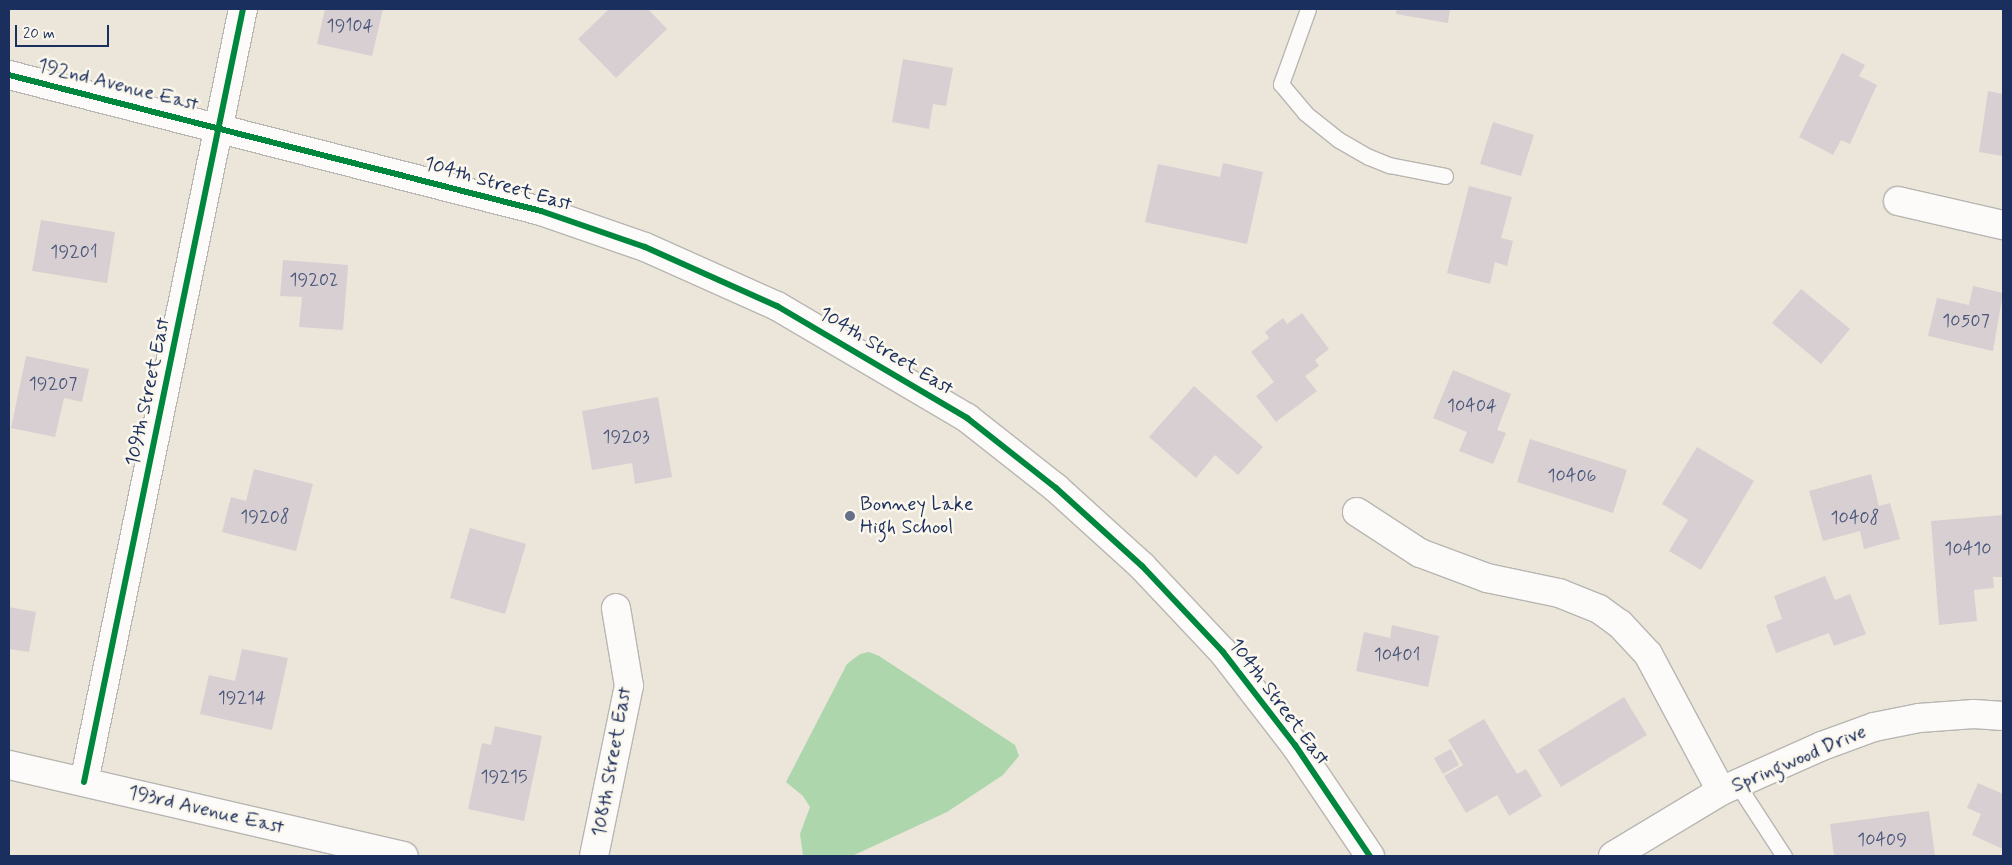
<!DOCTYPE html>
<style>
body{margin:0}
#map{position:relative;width:2012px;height:865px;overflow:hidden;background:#ebe6d9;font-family:Mynerve,sans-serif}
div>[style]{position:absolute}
.green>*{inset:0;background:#add6ac}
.building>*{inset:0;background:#d8cfd2}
.roads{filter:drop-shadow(1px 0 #b7b6b2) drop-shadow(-1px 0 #b7b6b2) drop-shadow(0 1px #b7b6b2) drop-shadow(0 -1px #b7b6b2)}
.lane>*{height:15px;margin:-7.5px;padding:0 7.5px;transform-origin:7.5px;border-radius:7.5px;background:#fcfbf9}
.street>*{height:28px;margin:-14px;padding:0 14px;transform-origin:14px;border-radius:14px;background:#fcfbf9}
.secondary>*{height:28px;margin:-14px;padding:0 14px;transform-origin:14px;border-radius:14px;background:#fcfbf9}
.cycleway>*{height:6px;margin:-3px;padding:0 3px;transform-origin:3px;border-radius:3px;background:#00873e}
.dots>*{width:14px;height:14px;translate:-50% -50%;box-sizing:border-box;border:2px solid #fbf7ec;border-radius:50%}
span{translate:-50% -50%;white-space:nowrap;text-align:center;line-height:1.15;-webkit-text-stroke:5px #fbf7ec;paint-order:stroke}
.number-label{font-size:18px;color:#4a577b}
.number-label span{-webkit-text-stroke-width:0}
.street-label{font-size:20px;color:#1b2f5e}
.poi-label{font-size:20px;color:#1b2f5e}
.left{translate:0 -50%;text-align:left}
.frame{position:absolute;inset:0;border:10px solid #1b2f5e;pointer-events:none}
.scale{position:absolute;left:15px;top:25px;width:94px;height:22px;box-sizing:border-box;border:2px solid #1b2f5e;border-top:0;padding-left:6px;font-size:15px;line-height:18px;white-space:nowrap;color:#1b2f5e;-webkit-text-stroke:4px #fbf7ec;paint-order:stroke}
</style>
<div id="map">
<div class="green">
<div style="clip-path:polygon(869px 652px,879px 656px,1015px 745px,1019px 756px,1003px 775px,947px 812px,852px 856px,803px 856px,800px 834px,810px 807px,803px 796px,786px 782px,847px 664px,860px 654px)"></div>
</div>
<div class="building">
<div style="clip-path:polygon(325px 9px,383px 9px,372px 56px,317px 44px)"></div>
<div style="clip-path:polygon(609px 9px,648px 9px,667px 29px,616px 78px,578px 39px)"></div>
<div style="clip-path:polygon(1397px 9px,1450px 9px,1448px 23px,1396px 14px)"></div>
<div style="clip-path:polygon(1842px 53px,1865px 65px,1859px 76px,1877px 85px,1850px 144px,1841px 140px,1833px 155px,1799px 137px)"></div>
<div style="clip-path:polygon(903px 59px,953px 68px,946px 106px,933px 104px,929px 129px,892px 122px)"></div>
<div style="clip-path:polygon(1988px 91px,2003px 94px,2003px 156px,1979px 152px)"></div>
<div style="clip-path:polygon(1493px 122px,1534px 135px,1521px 176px,1480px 164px)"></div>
<div style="clip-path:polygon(1223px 163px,1263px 172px,1247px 244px,1145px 222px,1158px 164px,1220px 177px)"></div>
<div style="clip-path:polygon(1469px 186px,1512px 197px,1501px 238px,1513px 241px,1507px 266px,1495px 262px,1490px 284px,1447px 273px)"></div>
<div style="clip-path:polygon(41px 220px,115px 232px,107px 283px,32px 271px)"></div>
<div style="clip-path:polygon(283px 260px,348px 265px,343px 330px,299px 327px,302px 297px,280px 296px)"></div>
<div style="clip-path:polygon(1973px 286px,2003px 293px,1993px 351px,1928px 336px,1937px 298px,1969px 305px)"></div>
<div style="clip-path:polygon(1801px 289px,1850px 329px,1821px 364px,1772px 323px)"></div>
<div style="clip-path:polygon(1302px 313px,1329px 349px,1315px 360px,1319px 366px,1305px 376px,1317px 391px,1276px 422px,1256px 396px,1274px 382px,1251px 352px,1269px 338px,1265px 332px,1283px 318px,1287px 324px)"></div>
<div style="clip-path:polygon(26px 356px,89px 369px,82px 402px,64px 398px,55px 437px,11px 428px)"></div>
<div style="clip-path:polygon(1453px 370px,1511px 394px,1497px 430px,1506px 433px,1493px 464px,1459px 451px,1467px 432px,1433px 418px)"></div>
<div style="clip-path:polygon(1194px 386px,1263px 447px,1238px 475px,1215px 455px,1196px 478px,1149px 437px)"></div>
<div style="clip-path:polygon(658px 397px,672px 477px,635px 484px,632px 463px,592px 470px,582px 411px)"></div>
<div style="clip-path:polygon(1530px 439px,1627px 470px,1613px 513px,1517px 482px)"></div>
<div style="clip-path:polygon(1697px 447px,1754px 481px,1701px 570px,1669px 551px,1688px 520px,1662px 504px)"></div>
<div style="clip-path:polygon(254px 469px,313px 484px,296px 551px,222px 532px,231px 497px,246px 501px)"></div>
<div style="clip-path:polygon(1871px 474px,1879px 506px,1890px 503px,1900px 539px,1864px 549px,1860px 531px,1823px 541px,1809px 491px)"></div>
<div style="clip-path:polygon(2003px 515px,2003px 577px,1993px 577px,1994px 588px,1974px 590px,1977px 621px,1939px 625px,1931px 521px)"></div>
<div style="clip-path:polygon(470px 528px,526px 544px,505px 614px,450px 598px)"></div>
<div style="clip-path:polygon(1825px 576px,1835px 600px,1850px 594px,1866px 634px,1834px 646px,1829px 633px,1776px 653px,1766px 625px,1782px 619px,1774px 596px)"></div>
<div style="clip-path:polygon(9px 607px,36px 612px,29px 652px,9px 649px)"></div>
<div style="clip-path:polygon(1392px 625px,1439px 636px,1428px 687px,1356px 671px,1364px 632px,1390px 638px)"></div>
<div style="clip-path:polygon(242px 649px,288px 658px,272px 730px,200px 714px,209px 675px,235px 681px)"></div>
<div style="clip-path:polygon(1624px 697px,1647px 735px,1561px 787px,1538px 750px)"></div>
<div style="clip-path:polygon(1484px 719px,1517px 774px,1526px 769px,1542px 796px,1509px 816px,1497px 795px,1466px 813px,1444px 776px,1463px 765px,1448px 740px)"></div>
<div style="clip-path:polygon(495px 726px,542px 736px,524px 821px,468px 809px,482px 743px,491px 745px)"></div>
<div style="clip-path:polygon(1451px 749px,1459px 765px,1443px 774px,1434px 758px)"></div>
<div style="clip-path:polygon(1978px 783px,2003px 794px,2003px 849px,1972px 835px,1981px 814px,1967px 808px)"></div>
<div style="clip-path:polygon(1929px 811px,1935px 856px,1834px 856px,1830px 824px)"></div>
</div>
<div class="roads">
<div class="lane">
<div style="left:1308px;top:9px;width:80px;rotate:109.8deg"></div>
<div style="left:1281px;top:84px;width:38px;rotate:50deg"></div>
<div style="left:1305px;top:113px;width:43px;rotate:38.5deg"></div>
<div style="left:1339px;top:140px;width:34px;rotate:30deg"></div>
<div style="left:1369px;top:157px;width:22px;rotate:22deg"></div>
<div style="left:1389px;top:165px;width:57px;rotate:11.1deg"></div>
<div style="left:1737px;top:784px;width:86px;rotate:56.9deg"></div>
</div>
<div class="street">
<div style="left:1898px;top:201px;width:108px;rotate:12.9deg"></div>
<div style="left:1357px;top:512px;width:75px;rotate:33.1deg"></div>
<div style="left:1420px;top:553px;width:72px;rotate:20.5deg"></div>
<div style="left:1487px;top:578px;width:74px;rotate:11.8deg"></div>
<div style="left:1559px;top:593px;width:43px;rotate:21.8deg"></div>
<div style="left:1599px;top:609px;width:26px;rotate:36deg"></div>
<div style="left:1620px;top:624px;width:41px;rotate:47deg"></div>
<div style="left:1648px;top:654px;width:155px;rotate:61.9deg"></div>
<div style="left:9px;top:765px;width:405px;rotate:13deg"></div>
<div style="left:84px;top:782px;width:789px;rotate:-78.38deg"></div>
<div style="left:594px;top:856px;width:174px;rotate:-78.4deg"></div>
<div style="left:629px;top:686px;width:79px;rotate:-99.5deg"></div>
<div style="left:1613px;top:856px;width:126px;rotate:-31deg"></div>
<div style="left:1721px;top:791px;width:111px;rotate:-24deg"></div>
<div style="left:1822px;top:746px;width:55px;rotate:-20.1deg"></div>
<div style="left:1874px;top:727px;width:46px;rotate:-11.3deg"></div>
<div style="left:1919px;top:718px;width:55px;rotate:-4.2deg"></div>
<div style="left:1974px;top:714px;width:29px;rotate:4deg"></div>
</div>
<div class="secondary">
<div style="left:9px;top:75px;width:549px;rotate:14.34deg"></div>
<div style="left:541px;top:211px;width:110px;rotate:19.1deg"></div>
<div style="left:645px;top:247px;width:145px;rotate:24.1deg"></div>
<div style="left:777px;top:306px;width:221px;rotate:30.5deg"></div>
<div style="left:967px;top:418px;width:113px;rotate:38.2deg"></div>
<div style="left:1056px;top:488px;width:116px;rotate:42.2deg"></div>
<div style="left:1142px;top:566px;width:118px;rotate:46.7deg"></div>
<div style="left:1223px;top:652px;width:118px;rotate:52.3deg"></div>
<div style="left:1295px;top:745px;width:134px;rotate:56deg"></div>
</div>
</div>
<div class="cycleway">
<div style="left:9px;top:75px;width:549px;rotate:14.34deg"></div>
<div style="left:541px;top:211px;width:110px;rotate:19.1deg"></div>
<div style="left:645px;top:247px;width:145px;rotate:24.1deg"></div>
<div style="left:777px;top:306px;width:221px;rotate:30.5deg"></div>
<div style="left:967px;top:418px;width:113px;rotate:38.2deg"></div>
<div style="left:1056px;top:488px;width:116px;rotate:42.2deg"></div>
<div style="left:1142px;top:566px;width:118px;rotate:46.7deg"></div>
<div style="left:1223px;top:652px;width:118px;rotate:52.3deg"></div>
<div style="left:1295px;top:745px;width:134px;rotate:56deg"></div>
<div style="left:84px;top:782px;width:789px;rotate:-78.38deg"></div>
</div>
<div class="dots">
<div style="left:850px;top:516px;background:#646f89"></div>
</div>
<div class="number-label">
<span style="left:350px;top:26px">19104</span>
<span style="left:74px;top:252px">19201</span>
<span style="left:314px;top:280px">19202</span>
<span style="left:1966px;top:321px">10507</span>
<span style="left:53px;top:384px">19207</span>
<span style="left:1472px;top:406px">10404</span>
<span style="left:626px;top:437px">19203</span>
<span style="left:1572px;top:476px">10406</span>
<span style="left:265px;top:517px">19208</span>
<span style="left:1855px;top:518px">10408</span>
<span style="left:1968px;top:549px">10410</span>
<span style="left:1397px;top:655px">10401</span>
<span style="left:242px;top:698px">19214</span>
<span style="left:504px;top:777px">19215</span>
<span style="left:1882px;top:840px">10409</span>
</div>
<div class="street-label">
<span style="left:118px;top:85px;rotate:14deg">192nd Avenue East</span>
<span style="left:498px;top:184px;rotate:16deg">104th Street East</span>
<span style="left:886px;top:351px;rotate:31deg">104th Street East</span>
<span style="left:148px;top:392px;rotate:-78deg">109th Street East</span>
<span style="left:1279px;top:702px;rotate:53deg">104th Street East</span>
<span style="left:1799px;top:759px;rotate:-23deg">Springwood Drive</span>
<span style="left:612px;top:762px;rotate:-80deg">108th Street East</span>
<span style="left:206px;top:810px;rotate:13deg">193rd Avenue East</span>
</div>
<div class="poi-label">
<span class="left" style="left:860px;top:516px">Bonney Lake<br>High School</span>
</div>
<div class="frame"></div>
<div class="scale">20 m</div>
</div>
